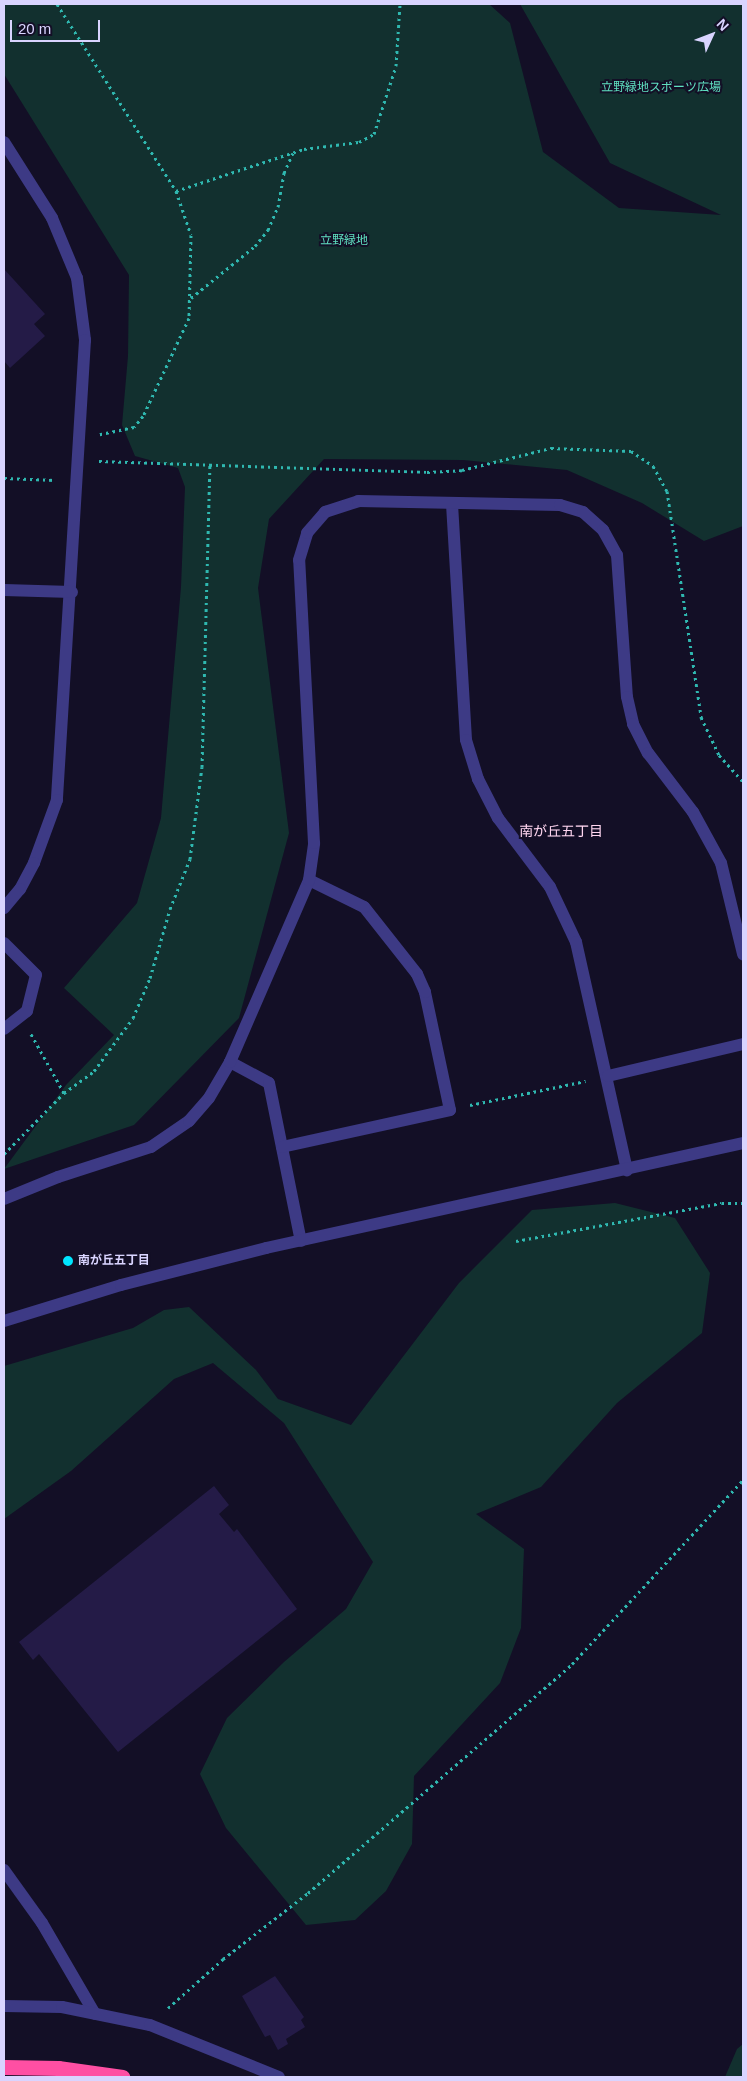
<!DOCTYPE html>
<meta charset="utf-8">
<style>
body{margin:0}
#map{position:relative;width:747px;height:2081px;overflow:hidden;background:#130f26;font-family:Arial,"Noto Sans JP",sans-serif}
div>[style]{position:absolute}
.green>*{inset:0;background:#12302f}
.building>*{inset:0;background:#241b47}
.path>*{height:3px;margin-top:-1.5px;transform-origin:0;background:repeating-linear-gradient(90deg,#2fb8b0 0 2.5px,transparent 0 6.5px)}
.minor>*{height:12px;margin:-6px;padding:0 6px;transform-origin:6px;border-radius:6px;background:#3d3a85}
.highway>*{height:15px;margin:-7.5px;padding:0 7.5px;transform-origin:7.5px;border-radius:7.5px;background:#ff4fa3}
.dots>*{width:14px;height:14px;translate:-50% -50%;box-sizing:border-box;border:2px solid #130f26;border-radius:50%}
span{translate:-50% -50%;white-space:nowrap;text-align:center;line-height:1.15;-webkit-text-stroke:4px #130f26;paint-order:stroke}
.park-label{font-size:12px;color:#5fe0c0}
.poi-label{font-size:12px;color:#d9d4ff;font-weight:700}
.left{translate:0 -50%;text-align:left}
.neighbourhood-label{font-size:14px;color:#ffd6f0}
.frame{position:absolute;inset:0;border:5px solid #d9d4ff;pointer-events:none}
.north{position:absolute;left:687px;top:10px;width:50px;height:50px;-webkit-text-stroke:4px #130f26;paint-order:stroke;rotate:47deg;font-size:14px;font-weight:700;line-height:20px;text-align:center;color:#d9d4ff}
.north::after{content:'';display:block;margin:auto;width:18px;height:22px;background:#d9d4ff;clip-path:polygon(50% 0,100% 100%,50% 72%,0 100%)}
.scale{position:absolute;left:10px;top:20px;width:90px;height:22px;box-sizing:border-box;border:2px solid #d9d4ff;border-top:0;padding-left:6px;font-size:15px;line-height:18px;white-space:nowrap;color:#d9d4ff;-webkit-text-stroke:4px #130f26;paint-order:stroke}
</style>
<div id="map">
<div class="green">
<div style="clip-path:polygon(4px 4px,489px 4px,510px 23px,543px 152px,619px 208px,721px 215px,610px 163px,520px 4px,743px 4px,743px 526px,704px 541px,642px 503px,567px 470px,463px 460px,324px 459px,269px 519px,258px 588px,289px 833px,239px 1018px,134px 1125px,4px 1169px,66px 1085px,114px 1035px,64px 988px,137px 903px,161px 818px,181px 587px,185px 487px,178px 468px,135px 456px,122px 425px,128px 356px,129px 275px,4px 74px)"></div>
<div style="clip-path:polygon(615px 1203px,675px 1218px,710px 1273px,702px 1333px,617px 1403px,541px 1487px,476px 1514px,524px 1549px,521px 1628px,500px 1683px,414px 1776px,412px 1844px,386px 1891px,355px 1920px,306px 1925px,226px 1828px,200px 1774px,227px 1718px,284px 1662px,346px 1609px,373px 1562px,284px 1423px,213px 1363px,174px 1379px,71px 1471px,4px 1519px,4px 1366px,133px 1328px,164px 1310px,189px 1307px,256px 1370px,278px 1399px,351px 1425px,459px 1283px,532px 1210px)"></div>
<div style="clip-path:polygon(743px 2044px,743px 2077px,725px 2077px,737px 2049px)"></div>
</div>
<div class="building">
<div style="clip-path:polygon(4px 269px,45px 314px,34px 324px,45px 336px,10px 368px,4px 361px)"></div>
<div style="clip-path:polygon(214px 1486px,229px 1505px,219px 1514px,234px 1532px,237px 1529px,297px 1609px,118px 1752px,39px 1654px,33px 1660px,19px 1642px)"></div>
<div style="clip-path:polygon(275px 1976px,304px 2017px,301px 2020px,305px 2027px,286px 2039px,288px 2044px,278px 2050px,270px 2035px,265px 2037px,242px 1996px)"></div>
</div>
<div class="path">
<div style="left:57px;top:4px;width:222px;rotate:57.5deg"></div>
<div style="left:176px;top:191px;width:46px;rotate:71.2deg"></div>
<div style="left:191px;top:235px;width:83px;rotate:91.4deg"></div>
<div style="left:189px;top:318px;width:108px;rotate:115.1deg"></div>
<div style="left:143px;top:416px;width:14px;rotate:129deg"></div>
<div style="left:134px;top:427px;width:35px;rotate:168deg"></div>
<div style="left:176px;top:191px;width:135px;rotate:-18.2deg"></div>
<div style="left:304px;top:149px;width:55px;rotate:-7.3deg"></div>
<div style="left:359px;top:142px;width:17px;rotate:-28deg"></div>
<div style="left:374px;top:134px;width:71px;rotate:-72.1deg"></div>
<div style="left:396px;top:66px;width:62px;rotate:-86.3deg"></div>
<div style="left:191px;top:298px;width:82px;rotate:-39.1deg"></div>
<div style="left:255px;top:246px;width:21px;rotate:-51deg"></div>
<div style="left:268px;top:230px;width:25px;rotate:-67deg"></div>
<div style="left:278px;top:207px;width:35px;rotate:-80deg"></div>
<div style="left:284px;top:173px;width:22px;rotate:-66deg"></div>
<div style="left:99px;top:461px;width:328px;rotate:1.9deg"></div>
<div style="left:427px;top:472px;width:35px;rotate:-3deg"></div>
<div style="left:462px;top:470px;width:92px;rotate:-13.9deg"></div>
<div style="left:551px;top:448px;width:80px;rotate:2.1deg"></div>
<div style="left:631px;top:451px;width:27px;rotate:34deg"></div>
<div style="left:653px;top:466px;width:29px;rotate:61deg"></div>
<div style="left:667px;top:491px;width:229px;rotate:81.4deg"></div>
<div style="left:701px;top:717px;width:42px;rotate:64.7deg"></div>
<div style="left:719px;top:755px;width:36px;rotate:48deg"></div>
<div style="left:4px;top:478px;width:51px;rotate:2.2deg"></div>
<div style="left:64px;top:1093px;width:37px;rotate:-36deg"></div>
<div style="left:94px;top:1071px;width:66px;rotate:-53.7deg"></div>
<div style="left:133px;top:1018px;width:43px;rotate:-67deg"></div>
<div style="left:150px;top:978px;width:72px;rotate:-73.8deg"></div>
<div style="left:170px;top:909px;width:54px;rotate:-68.2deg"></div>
<div style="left:190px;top:859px;width:93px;rotate:-82.6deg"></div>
<div style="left:202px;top:767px;width:302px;rotate:-88.5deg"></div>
<div style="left:470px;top:1105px;width:118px;rotate:-11.7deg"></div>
<div style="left:4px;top:1154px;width:86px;rotate:-45.5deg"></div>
<div style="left:64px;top:1093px;width:68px;rotate:-119.2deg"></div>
<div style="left:516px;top:1241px;width:209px;rotate:-10.5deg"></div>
<div style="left:722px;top:1203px;width:21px"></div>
<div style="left:168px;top:2008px;width:74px;rotate:-41.7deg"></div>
<div style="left:223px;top:1959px;width:108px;rotate:-37.8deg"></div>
<div style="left:308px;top:1893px;width:349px;rotate:-40.9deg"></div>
<div style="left:572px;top:1664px;width:251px;rotate:-47.1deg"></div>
</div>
<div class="minor">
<div style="left:4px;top:142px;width:90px;rotate:57.7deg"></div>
<div style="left:52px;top:218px;width:65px;rotate:67.4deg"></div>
<div style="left:77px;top:278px;width:63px;rotate:82.6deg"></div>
<div style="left:85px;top:340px;width:461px;rotate:93.5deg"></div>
<div style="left:57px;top:800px;width:67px;rotate:110.1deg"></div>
<div style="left:34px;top:863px;width:30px;rotate:118deg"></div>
<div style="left:20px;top:889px;width:25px;rotate:130deg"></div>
<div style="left:452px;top:504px;width:236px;rotate:86.6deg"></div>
<div style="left:466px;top:740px;width:41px;rotate:72.9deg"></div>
<div style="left:478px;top:779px;width:44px;rotate:62.9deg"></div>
<div style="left:498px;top:818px;width:86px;rotate:53deg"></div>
<div style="left:550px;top:887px;width:61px;rotate:64.7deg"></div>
<div style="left:576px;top:942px;width:234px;rotate:77.4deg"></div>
<div style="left:4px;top:590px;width:68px;rotate:1.7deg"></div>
<div style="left:4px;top:943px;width:45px;rotate:45deg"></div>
<div style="left:36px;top:975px;width:37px;rotate:104deg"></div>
<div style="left:27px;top:1011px;width:29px;rotate:142deg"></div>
<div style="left:230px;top:1062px;width:44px;rotate:28.3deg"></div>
<div style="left:269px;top:1083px;width:161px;rotate:78.6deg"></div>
<div style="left:608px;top:1076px;width:139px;rotate:-13.3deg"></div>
<div style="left:282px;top:1147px;width:172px;rotate:-12.4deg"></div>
<div style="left:450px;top:1110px;width:121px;rotate:-102deg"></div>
<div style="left:425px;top:992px;width:20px;rotate:-114deg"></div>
<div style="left:417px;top:974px;width:85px;rotate:-128.3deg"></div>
<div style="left:364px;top:907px;width:61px;rotate:-153.9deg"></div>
<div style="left:4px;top:1199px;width:58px;rotate:-22.2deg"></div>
<div style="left:58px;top:1177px;width:98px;rotate:-17.9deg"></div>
<div style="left:151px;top:1147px;width:46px;rotate:-34.4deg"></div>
<div style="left:189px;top:1121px;width:30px;rotate:-49deg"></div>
<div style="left:209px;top:1098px;width:42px;rotate:-59.7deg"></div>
<div style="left:230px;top:1062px;width:198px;rotate:-66.5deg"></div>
<div style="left:309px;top:880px;width:37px;rotate:-82deg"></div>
<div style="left:314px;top:843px;width:283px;rotate:-93deg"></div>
<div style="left:299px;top:560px;width:28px;rotate:-73deg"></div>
<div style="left:307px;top:533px;width:28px;rotate:-49deg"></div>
<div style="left:325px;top:512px;width:35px;rotate:-18deg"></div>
<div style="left:358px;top:501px;width:202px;rotate:1.1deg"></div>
<div style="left:560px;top:505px;width:24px;rotate:17deg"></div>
<div style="left:583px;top:512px;width:27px;rotate:42deg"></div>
<div style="left:603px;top:530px;width:29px;rotate:61deg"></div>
<div style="left:617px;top:555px;width:142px;rotate:86deg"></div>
<div style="left:627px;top:697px;width:28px;rotate:77deg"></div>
<div style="left:633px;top:724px;width:33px;rotate:63deg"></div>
<div style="left:648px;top:753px;width:74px;rotate:52.7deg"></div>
<div style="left:693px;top:812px;width:58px;rotate:61.2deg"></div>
<div style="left:721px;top:863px;width:94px;rotate:76.4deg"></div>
<div style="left:4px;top:1321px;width:122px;rotate:-17.1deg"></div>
<div style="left:121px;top:1285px;width:150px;rotate:-14.3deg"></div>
<div style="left:266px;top:1248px;width:488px;rotate:-12.4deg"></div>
<div style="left:4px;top:1870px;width:65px;rotate:54.4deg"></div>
<div style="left:42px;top:1923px;width:105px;rotate:59.8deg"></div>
<div style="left:4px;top:2006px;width:58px;rotate:1deg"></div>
<div style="left:62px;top:2007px;width:90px;rotate:11.6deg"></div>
<div style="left:150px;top:2025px;width:139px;rotate:22deg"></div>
</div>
<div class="highway">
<div style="left:4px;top:2067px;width:54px;rotate:1.1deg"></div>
<div style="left:58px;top:2068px;width:65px;rotate:8deg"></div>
</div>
<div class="dots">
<div style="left:68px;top:1261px;background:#00e5ff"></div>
</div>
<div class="park-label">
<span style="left:661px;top:88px">立野緑地スポーツ広場</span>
<span style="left:344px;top:241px">立野緑地</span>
</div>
<div class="poi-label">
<span class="left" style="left:78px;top:1261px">南が丘五丁目</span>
</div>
<div class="neighbourhood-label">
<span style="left:561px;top:831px">南が丘五丁目</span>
</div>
<div class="frame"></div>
<div class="north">N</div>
<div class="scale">20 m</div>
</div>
